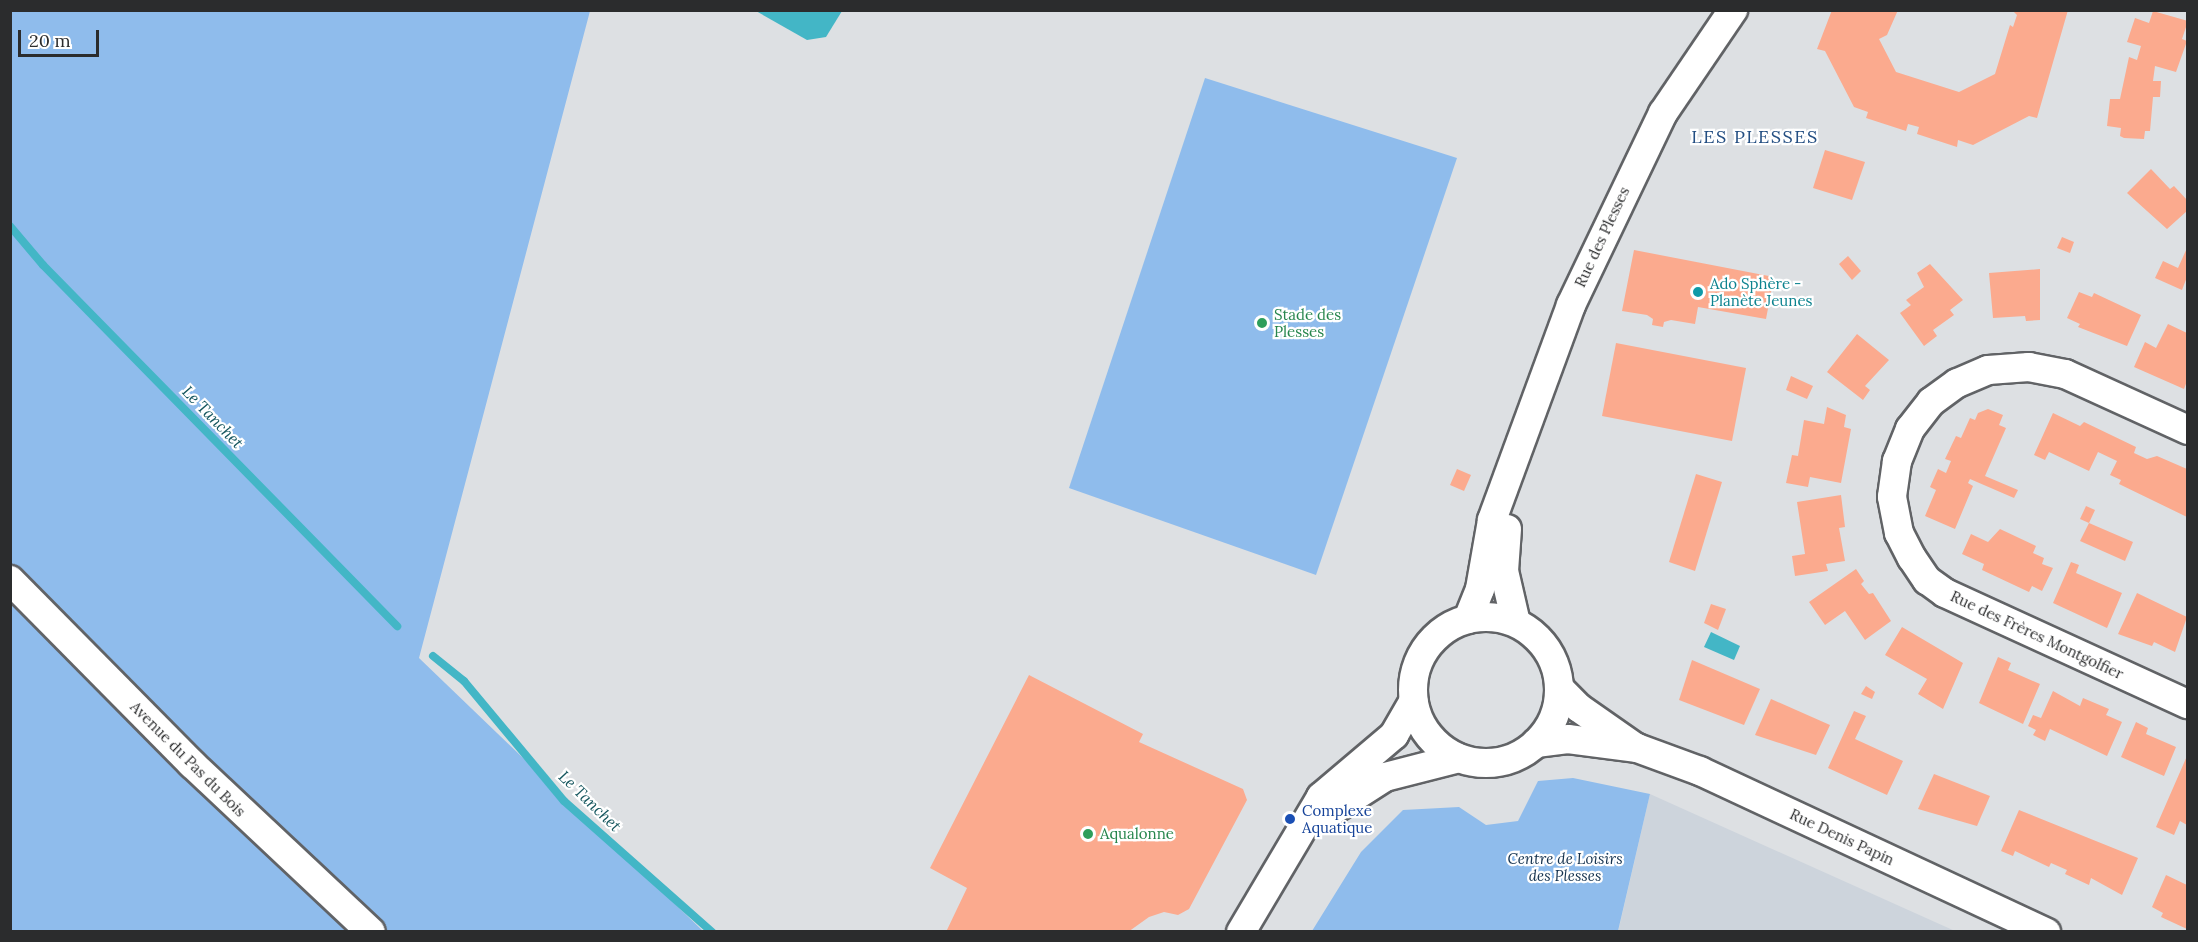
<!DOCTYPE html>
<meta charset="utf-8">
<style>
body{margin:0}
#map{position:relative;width:2198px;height:942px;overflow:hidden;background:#dde0e3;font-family:Lora,serif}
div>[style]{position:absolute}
.built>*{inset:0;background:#cdd4dc}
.green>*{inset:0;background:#8fbcec}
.water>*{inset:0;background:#43b6c6}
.stream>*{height:8px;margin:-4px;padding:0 4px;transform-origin:4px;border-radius:4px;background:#43b6c6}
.building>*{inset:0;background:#fbaa8e}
.roads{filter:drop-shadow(2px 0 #616366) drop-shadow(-2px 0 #616366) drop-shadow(0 2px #616366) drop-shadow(0 -2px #616366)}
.minor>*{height:28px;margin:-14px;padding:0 14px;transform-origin:14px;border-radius:14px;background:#fff}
.minor>.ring{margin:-14px;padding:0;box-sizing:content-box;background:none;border:28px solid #fff;border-radius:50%}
.dots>*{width:16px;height:16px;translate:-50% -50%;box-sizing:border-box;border:3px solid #fff;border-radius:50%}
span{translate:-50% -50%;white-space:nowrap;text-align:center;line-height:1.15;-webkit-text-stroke:4.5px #fff;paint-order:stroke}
.street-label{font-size:15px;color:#2b2c2d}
.culture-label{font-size:15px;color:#0d838f}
.left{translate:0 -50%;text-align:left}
.leisure-label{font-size:15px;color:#27864d}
.transit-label{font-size:15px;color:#164399}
.park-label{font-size:15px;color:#12304d;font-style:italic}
.water-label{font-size:16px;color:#16575f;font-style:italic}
.quarter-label{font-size:18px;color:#234e82;letter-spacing:1.5px}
.frame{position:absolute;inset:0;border:12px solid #2b2c2d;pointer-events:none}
.scale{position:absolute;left:18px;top:30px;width:81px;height:27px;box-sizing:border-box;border:3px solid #2b2c2d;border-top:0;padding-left:8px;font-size:18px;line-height:21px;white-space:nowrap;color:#2b2c2d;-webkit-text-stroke:4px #fff;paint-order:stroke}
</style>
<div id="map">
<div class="built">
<div style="clip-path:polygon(1650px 794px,1955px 931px,1618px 932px)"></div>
</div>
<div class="green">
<div style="clip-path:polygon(10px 11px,590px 11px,419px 658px,703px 931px,11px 931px)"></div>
<div style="clip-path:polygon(1205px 78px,1457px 158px,1316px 575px,1069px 488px)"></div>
<div style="clip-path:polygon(1573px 778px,1650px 794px,1618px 931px,1312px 931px,1361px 852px,1403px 810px,1459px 807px,1486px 825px,1518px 821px,1538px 781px)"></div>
</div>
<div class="water">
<div style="clip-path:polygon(756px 11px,756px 10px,842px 11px,826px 37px,807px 40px)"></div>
<div style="clip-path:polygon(1711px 632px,1740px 646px,1734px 660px,1704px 647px)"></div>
</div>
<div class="stream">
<div style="left:10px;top:226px;width:51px;rotate:49.8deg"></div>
<div style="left:43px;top:265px;width:506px;rotate:45.56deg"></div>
<div style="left:433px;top:656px;width:40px;rotate:39deg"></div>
<div style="left:464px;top:681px;width:156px;rotate:50.2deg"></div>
<div style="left:564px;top:801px;width:198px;rotate:41.5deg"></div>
</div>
<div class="building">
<div style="clip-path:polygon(1832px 10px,1898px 10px,1887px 35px,1879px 39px,1896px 72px,1959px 92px,1995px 74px,2010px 25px,2013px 27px,2017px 15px,2012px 10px,2068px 10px,2037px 118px,2029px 116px,1973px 145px,1958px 140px,1957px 147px,1917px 134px,1919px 127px,1908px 124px,1906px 131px,1866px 118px,1868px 112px,1854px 107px,1825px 51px,1817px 49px)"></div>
<div style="clip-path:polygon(2153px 11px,2188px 21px,2182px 39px,2187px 41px,2176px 72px,2155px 66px,2153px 81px,2161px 81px,2160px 97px,2153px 97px,2150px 131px,2145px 131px,2144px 139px,2124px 138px,2120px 136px,2121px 128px,2107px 126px,2110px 99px,2120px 99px,2129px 57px,2137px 60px,2141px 46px,2127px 42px,2135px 18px,2149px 23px)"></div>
<div style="clip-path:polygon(1825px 150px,1865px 162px,1852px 200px,1813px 188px)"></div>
<div style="clip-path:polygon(2151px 169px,2170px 189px,2174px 186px,2187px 200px,2187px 211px,2167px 229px,2127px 193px)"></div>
<div style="clip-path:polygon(2062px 237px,2074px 242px,2070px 253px,2057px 248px)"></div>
<div style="clip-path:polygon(2187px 248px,2187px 277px,2182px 290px,2155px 278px,2163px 261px,2178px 268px)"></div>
<div style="clip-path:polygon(1634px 250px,1774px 277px,1766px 319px,1698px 307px,1695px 324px,1671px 320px,1664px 322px,1663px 327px,1652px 325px,1653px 319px,1647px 315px,1622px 311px)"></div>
<div style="clip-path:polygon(1848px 256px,1861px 271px,1852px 280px,1839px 264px)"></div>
<div style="clip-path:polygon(1930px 264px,1963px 300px,1950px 310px,1954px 315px,1933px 330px,1937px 336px,1924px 346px,1900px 313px,1911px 305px,1906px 300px,1924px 287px,1917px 273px)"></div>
<div style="clip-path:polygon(2040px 269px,2040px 320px,2026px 321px,2025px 316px,1993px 318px,1989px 273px)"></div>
<div style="clip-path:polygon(2079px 292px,2092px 297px,2094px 293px,2141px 315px,2127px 346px,2078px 327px,2080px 324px,2067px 318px)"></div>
<div style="clip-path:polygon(2168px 324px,2187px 333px,2187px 381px,2184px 389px,2134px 367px,2145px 342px,2156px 348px)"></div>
<div style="clip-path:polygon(1857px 334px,1889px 360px,1865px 386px,1870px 390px,1863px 400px,1827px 372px)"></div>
<div style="clip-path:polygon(1616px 343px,1746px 368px,1732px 441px,1602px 416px)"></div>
<div style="clip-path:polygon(1791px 376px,1813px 386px,1807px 399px,1786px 390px)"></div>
<div style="clip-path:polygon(1827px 407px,1846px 415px,1844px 427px,1851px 429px,1841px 483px,1810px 477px,1808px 487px,1786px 483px,1792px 455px,1798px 456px,1804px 420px,1824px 424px)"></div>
<div style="clip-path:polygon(1988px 409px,2003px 415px,1999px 425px,2006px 428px,1985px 476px,2018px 490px,2014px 498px,1970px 479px,1968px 483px,1973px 486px,1955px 529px,1925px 516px,1936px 490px,1930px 487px,1938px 469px,1946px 473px,1951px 461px,1945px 459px,1956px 436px,1961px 438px,1970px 418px,1975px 420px,1978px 413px)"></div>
<div style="clip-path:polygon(2053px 413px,2080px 426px,2084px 422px,2136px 447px,2134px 453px,2147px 459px,2157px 456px,2187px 469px,2187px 517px,2119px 484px,2121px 480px,2110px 475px,2117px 461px,2098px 452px,2089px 471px,2049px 452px,2045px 460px,2034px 455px)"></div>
<div style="clip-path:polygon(1457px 469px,1471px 475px,1464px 491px,1450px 485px)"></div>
<div style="clip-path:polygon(1696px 474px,1722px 482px,1695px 571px,1669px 562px)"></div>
<div style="clip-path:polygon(1841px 495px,1845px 527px,1839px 528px,1845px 561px,1826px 564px,1828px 571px,1795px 576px,1792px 556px,1805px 554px,1797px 502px)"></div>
<div style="clip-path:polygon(2086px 506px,2095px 510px,2089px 523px,2080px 519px)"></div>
<div style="clip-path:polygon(2089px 523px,2133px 542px,2125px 561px,2080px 541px)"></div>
<div style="clip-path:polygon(2000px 529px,2036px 546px,2033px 553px,2044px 558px,2042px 564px,2053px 568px,2042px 591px,2032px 586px,2029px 592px,1982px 570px,1984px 564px,1962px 554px,1971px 534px,1988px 542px)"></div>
<div style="clip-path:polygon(2071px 562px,2079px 565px,2076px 573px,2122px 593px,2107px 628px,2053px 603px)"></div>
<div style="clip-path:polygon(1856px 569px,1864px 581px,1861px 584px,1869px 594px,1873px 593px,1891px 621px,1865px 640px,1845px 611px,1825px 625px,1809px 602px)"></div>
<div style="clip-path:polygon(2137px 593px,2187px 617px,2175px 652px,2154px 642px,2152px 646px,2118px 634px)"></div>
<div style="clip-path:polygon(1711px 604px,1726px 609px,1718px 630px,1704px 623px)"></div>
<div style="clip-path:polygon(1902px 627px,1963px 663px,1943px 709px,1918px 694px,1927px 679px,1885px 655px)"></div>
<div style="clip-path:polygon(1998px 657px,2011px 663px,2008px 670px,2040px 684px,2023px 724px,1979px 703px)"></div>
<div style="clip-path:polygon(1692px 660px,1760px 689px,1744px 725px,1679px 700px)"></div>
<div style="clip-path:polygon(1029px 675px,1143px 734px,1139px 742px,1243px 789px,1247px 800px,1189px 909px,1178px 915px,1164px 912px,1149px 917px,1128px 932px,946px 932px,967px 888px,930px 868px)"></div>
<div style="clip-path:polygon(1866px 686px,1875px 692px,1872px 699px,1861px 694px)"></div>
<div style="clip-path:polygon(2053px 691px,2080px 706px,2083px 698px,2109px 709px,2106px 715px,2122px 722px,2107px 756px,2050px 729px,2045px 741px,2033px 735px,2036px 730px,2028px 726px,2033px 715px,2041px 718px)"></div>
<div style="clip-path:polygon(1771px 699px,1830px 725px,1816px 755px,1755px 735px)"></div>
<div style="clip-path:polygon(1854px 711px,1866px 716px,1855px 739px,1903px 761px,1887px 795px,1828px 768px)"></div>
<div style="clip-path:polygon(2136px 722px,2148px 728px,2146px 734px,2176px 747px,2164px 776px,2121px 757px)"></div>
<div style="clip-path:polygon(2187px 756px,2187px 825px,2180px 821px,2174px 835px,2156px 827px)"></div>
<div style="clip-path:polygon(1934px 774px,1990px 796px,1977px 826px,1918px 809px)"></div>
<div style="clip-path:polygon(2019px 810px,2138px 858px,2122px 895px,2091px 878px,2089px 885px,2065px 874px,2067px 870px,2051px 863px,2049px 867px,2015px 851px,2013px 856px,2001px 851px)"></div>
<div style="clip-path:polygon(2166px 875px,2187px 885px,2187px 929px,2161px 917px,2163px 913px,2152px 907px)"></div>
</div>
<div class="roads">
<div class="minor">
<div style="left:2188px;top:430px;width:135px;rotate:-155.5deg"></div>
<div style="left:2065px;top:374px;width:37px;rotate:-169deg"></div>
<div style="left:2029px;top:367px;width:41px;rotate:175.8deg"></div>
<div style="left:1988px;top:370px;width:34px;rotate:157deg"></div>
<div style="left:1957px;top:383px;width:32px;rotate:144deg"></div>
<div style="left:1931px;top:402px;width:34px;rotate:128deg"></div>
<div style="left:1910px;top:429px;width:35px;rotate:112deg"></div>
<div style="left:1897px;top:461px;width:36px;rotate:98deg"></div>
<div style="left:1892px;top:497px;width:37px;rotate:79deg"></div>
<div style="left:1899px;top:533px;width:28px;rotate:63deg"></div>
<div style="left:1912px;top:558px;width:27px;rotate:56deg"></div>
<div style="left:1927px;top:580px;width:22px;rotate:36deg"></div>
<div style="left:1945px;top:593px;width:267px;rotate:24.6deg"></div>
<div style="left:1507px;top:529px;width:42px;rotate:94.1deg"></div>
<div style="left:1504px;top:571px;width:53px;rotate:77deg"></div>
<div style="left:10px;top:580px;width:259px;rotate:45.3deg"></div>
<div style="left:192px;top:764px;width:245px;rotate:43.2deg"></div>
<div class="ring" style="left:1413px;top:617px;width:118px;height:118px"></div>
<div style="left:1468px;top:619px;width:32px;rotate:-68deg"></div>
<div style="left:1480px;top:589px;width:70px;rotate:-80.1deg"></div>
<div style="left:1492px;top:520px;width:229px;rotate:-69.8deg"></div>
<div style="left:1571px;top:305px;width:213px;rotate:-64.4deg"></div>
<div style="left:1663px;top:113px;width:125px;rotate:-55.8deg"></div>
<div style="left:1559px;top:688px;width:28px;rotate:45deg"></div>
<div style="left:1579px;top:708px;width:68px;rotate:34.9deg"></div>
<div style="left:1536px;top:743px;width:32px;rotate:-7deg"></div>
<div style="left:1568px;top:739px;width:70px;rotate:7.4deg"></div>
<div style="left:1637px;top:748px;width:67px;rotate:20.1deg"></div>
<div style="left:1700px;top:771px;width:382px;rotate:25deg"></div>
<div style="left:1321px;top:818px;width:76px;rotate:-32.6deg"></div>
<div style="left:1385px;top:777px;width:76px;rotate:-14.4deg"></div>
<div style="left:1241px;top:932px;width:157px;rotate:-59.3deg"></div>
<div style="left:1321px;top:797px;width:96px;rotate:-40.3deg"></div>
<div style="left:1394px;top:735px;width:39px;rotate:-60deg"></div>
</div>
</div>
<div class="dots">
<div style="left:1698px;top:292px;background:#0f9aa8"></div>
<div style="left:1262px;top:323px;background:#2e9e5b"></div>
<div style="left:1290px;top:819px;background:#1a4fb4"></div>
<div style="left:1088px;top:834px;background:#2e9e5b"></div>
</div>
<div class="street-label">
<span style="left:1602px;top:237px;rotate:-65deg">Rue des Plesses</span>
<span style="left:2037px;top:635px;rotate:25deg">Rue des Frères Montgolfier</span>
<span style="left:188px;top:759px;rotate:45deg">Avenue du Pas du Bois</span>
<span style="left:1842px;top:837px;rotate:25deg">Rue Denis Papin</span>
</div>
<div class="culture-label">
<span class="left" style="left:1710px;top:292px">Ado Sphère -<br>Planète Jeunes</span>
</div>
<div class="leisure-label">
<span class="left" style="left:1274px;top:323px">Stade des<br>Plesses</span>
<span class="left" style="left:1100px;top:834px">Aqualonne</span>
</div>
<div class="transit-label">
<span class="left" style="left:1302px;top:819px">Complexe<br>Aquatique</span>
</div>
<div class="park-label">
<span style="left:1565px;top:867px">Centre de Loisirs<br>des Plesses</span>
</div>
<div class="water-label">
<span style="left:213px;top:417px;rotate:46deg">Le Tanchet</span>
<span style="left:590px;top:801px;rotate:44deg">Le Tanchet</span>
</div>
<div class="quarter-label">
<span style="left:1755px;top:137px">LES PLESSES</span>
</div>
<div class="frame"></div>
<div class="scale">20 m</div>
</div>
